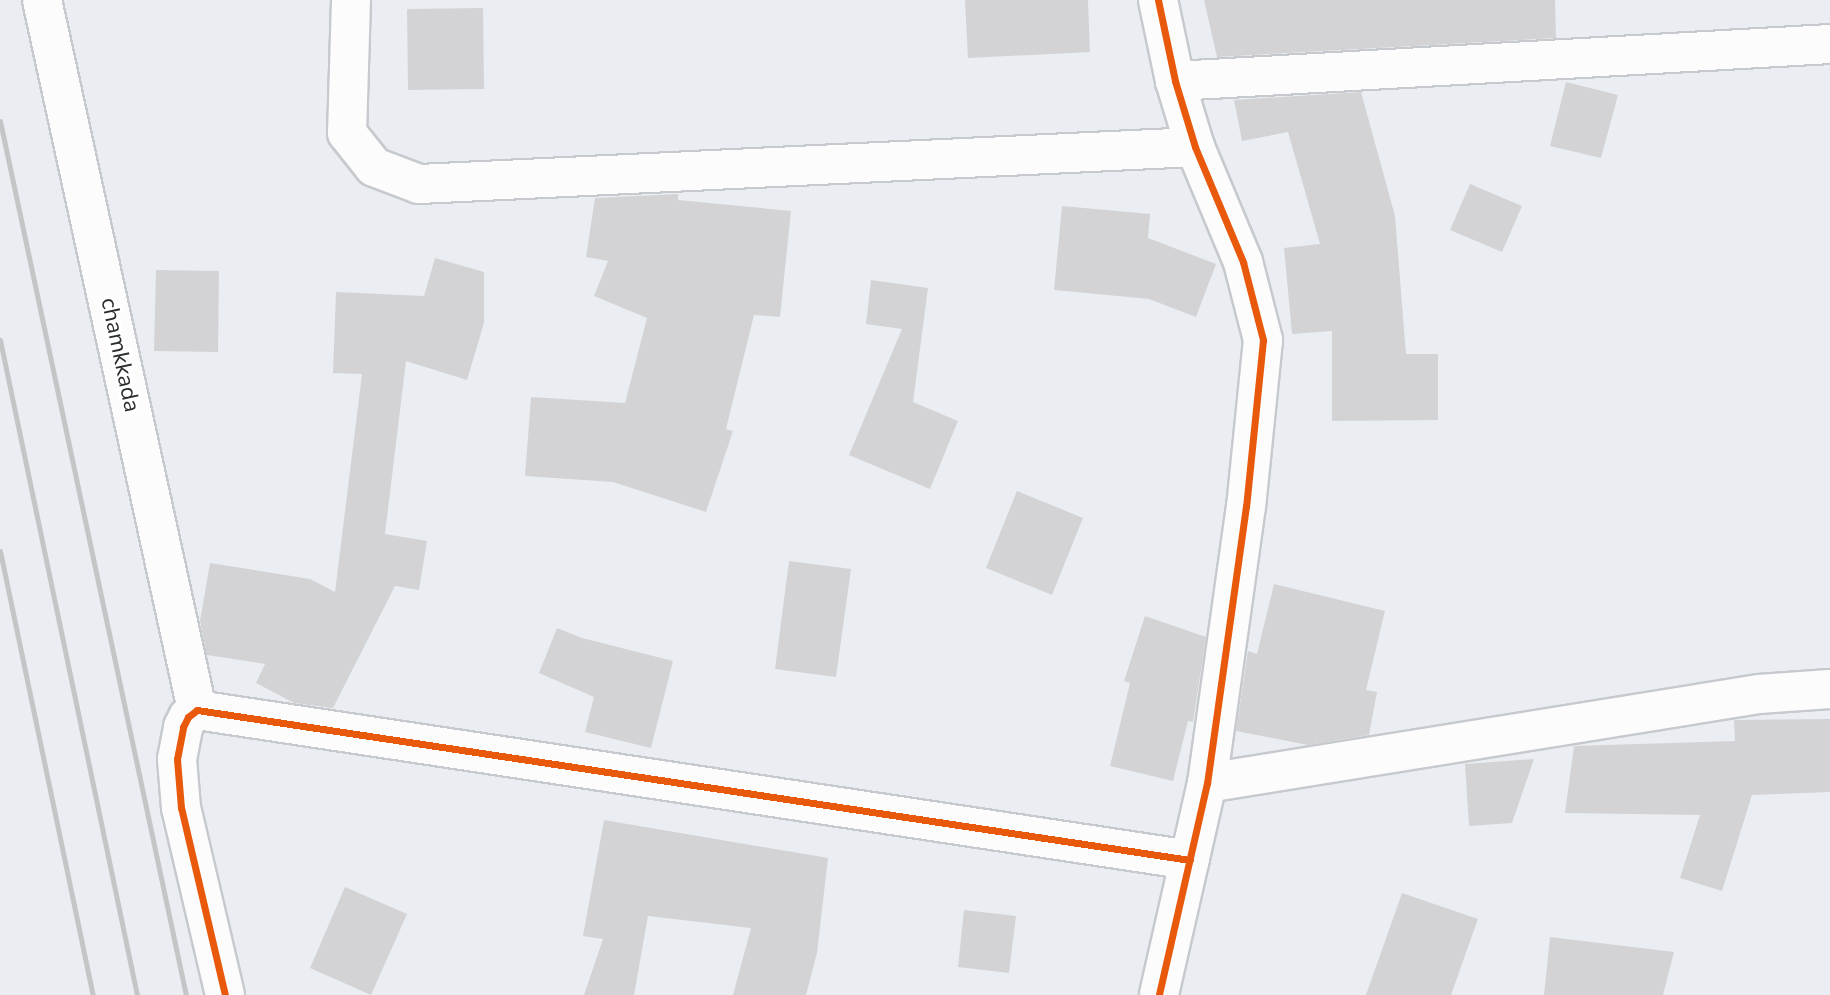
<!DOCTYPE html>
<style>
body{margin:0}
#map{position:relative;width:1830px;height:995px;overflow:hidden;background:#eaeef2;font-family:"Nunito Sans",sans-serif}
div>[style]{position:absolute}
.building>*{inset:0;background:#d3d3d6}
.roads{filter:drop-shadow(2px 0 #c6c9cd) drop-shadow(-2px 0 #c6c9cd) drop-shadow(0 2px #c6c9cd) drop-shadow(0 -2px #c6c9cd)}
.minor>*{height:38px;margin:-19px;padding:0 19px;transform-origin:19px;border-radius:19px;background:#fcfcfd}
.rail>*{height:5px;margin:-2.5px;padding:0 2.5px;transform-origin:2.5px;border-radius:2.5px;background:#c4c5c6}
.cycleway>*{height:7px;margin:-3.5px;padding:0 3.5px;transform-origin:3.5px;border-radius:3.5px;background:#e8590c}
span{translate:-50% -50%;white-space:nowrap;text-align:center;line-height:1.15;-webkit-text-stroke:6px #fff;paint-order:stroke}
.street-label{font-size:23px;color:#2a2d2f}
</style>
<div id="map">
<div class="building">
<div style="clip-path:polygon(965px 0,1088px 0,1090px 52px,968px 58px)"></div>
<div style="clip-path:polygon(1204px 0,1555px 0,1556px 38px,1217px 57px)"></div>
<div style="clip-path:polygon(483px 8px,484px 89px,408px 90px,407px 9px)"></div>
<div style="clip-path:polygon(1566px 82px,1618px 95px,1601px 158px,1550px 146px)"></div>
<div style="clip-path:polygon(1361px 92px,1395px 216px,1406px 354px,1438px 354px,1438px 420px,1332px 421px,1332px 331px,1292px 334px,1284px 248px,1320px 244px,1288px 132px,1242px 141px,1234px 100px)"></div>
<div style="clip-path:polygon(1470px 184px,1522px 206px,1502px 252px,1450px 230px)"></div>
<div style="clip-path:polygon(678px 194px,678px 200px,791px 211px,780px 317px,754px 315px,726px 429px,733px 431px,706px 512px,613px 482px,525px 476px,531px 397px,625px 403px,647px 318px,594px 296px,608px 261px,586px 257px,595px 198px)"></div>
<div style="clip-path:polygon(1062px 206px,1150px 214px,1148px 238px,1216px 264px,1196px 317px,1149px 299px,1054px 290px)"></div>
<div style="clip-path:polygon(435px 258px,484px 272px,484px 323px,467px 380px,406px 361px,385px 534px,427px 541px,419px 590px,395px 586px,333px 708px,294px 703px,256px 683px,265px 664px,207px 655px,200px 621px,210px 563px,310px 579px,335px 592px,362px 374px,333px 373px,336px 292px,424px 296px)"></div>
<div style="clip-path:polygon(156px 270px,219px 271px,218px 352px,154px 351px)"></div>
<div style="clip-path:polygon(871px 280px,928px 288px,913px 402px,958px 421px,930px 489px,849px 455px,902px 329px,866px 324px)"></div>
<div style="clip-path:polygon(1017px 491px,1083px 518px,1052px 595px,986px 568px)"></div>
<div style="clip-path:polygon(789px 561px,851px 569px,836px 677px,775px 669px)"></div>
<div style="clip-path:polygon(1274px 584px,1385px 611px,1366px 690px,1377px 692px,1369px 735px,1308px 745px,1236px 731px,1248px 651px,1257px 654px)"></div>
<div style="clip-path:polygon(1145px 616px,1206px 637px,1193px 722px,1188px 721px,1173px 781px,1110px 766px,1130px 683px,1124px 681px)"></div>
<div style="clip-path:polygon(557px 628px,582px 638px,673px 661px,651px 748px,585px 732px,594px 697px,539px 673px)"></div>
<div style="clip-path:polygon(1830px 719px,1830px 792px,1752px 795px,1722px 891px,1680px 878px,1700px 815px,1565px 813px,1574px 746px,1735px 741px,1734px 720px)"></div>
<div style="clip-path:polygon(1534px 759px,1512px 823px,1469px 826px,1465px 764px)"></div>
<div style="clip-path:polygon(604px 820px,828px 858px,817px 953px,806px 995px,733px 995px,751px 928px,648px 916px,634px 995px,584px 995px,603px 939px,583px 936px)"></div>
<div style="clip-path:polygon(345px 887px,407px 914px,371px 995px,310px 968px)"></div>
<div style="clip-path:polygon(1402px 893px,1478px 919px,1451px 995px,1366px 995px)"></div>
<div style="clip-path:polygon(964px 910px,1016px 916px,1009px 973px,958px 967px)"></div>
<div style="clip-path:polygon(1550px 937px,1674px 952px,1663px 995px,1544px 995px)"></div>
</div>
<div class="roads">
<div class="minor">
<div style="left:42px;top:0;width:727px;rotate:77.68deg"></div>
<div style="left:351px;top:0;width:133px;rotate:91.7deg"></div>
<div style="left:347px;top:133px;width:43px;rotate:51.5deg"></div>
<div style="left:374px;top:167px;width:48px;rotate:20.7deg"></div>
<div style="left:419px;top:184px;width:777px;rotate:-2.73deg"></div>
<div style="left:1158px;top:0;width:83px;rotate:78.1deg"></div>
<div style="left:1175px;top:81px;width:69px;rotate:73.1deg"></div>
<div style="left:1195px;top:147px;width:125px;rotate:67.3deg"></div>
<div style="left:1243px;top:262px;width:81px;rotate:75.6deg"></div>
<div style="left:1263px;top:340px;width:167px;rotate:95.8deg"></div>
<div style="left:1246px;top:506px;width:280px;rotate:98deg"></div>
<div style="left:1207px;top:783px;width:217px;rotate:102.8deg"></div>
<div style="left:1175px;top:81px;width:656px;rotate:-3.23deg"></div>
<div style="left:1207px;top:783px;width:559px;rotate:-9.16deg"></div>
<div style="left:1759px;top:694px;width:71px;rotate:-4deg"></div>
<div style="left:225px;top:995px;width:192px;rotate:-103.2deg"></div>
<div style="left:181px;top:808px;width:49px;rotate:-94.7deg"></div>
<div style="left:177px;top:759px;width:33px;rotate:-79deg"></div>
<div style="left:183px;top:727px;width:11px;rotate:-63deg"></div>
<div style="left:188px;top:717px;width:11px;rotate:-38deg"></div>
<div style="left:197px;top:710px;width:1004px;rotate:8.59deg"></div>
</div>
</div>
<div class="rail">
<div style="left:0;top:121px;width:894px;rotate:77.99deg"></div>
<div style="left:0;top:340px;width:669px;rotate:78.19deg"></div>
<div style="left:0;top:551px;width:454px;rotate:78.2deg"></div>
</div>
<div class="cycleway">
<div style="left:1158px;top:0;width:83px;rotate:78.1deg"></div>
<div style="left:1175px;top:81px;width:69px;rotate:73.1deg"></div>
<div style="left:1195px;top:147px;width:125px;rotate:67.3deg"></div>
<div style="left:1243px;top:262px;width:81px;rotate:75.6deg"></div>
<div style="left:1263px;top:340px;width:167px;rotate:95.8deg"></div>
<div style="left:1246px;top:506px;width:280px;rotate:98deg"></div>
<div style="left:1207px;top:783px;width:217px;rotate:102.8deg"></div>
<div style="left:225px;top:995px;width:192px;rotate:-103.2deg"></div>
<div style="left:181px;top:808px;width:49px;rotate:-94.7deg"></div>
<div style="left:177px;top:759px;width:33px;rotate:-79deg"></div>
<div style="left:183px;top:727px;width:11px;rotate:-63deg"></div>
<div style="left:188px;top:717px;width:11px;rotate:-38deg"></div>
<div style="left:197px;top:710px;width:1004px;rotate:8.59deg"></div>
</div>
<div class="street-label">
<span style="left:120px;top:355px;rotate:78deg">chamkkada</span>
</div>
</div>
